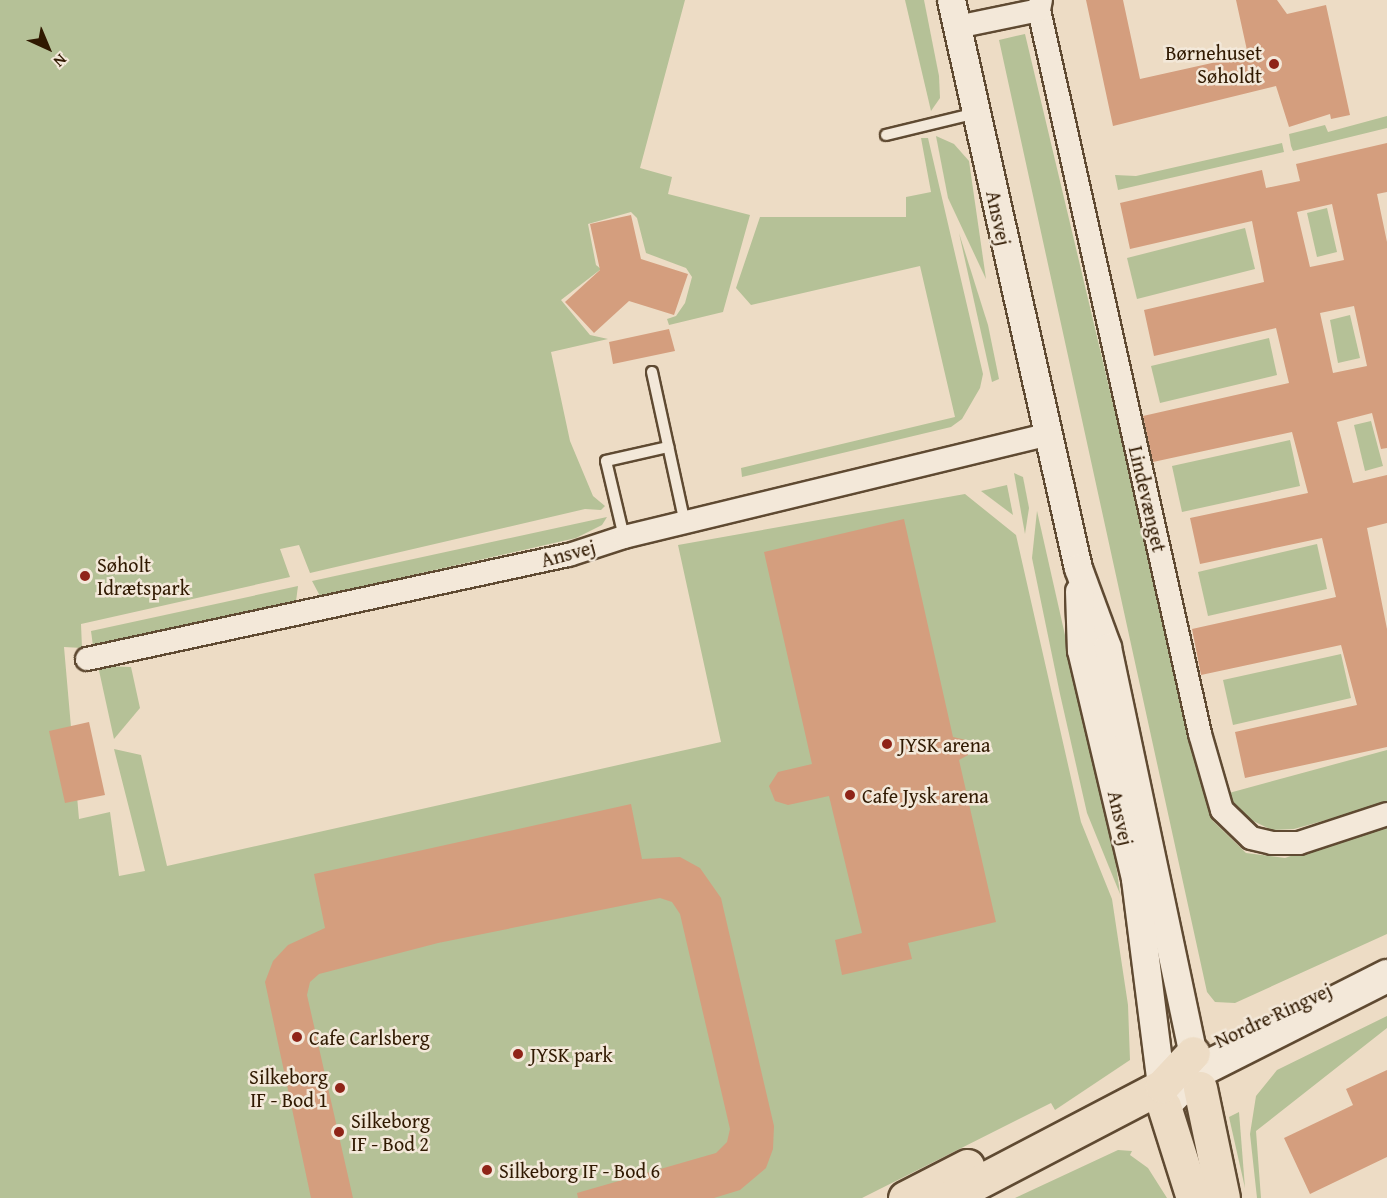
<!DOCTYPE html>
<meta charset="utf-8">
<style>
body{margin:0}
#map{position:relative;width:1387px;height:1198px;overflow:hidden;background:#eddcc5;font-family:"Gentium Book Plus",serif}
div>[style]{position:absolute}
.green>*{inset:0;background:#b5c197}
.building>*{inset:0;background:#d49e7e}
.roads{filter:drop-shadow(2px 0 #5f4a32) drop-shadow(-2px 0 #5f4a32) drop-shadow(0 2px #5f4a32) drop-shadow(0 -2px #5f4a32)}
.service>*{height:10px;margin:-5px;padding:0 5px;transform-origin:5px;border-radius:5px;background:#f3e8d9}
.minor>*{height:22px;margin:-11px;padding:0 11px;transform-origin:11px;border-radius:11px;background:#f3e8d9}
.tertiary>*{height:27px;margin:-13.5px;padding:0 13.5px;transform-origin:13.5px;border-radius:13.5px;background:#f3e8d9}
.secondary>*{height:32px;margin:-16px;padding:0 16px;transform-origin:16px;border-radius:16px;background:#f3e8d9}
.primary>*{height:33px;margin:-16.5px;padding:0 16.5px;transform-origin:16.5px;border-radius:16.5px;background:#eddcc5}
.motorway>*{height:33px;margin:-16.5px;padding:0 16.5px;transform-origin:16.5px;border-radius:16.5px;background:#eddcc5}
.dots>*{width:16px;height:16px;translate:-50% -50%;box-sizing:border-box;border:3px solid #f3e8d9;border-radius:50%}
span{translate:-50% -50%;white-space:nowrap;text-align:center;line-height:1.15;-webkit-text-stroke:5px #f3e8d9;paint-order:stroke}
.poi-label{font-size:20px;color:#301901}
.right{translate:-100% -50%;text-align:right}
.left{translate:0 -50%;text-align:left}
.street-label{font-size:20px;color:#301901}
.north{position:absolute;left:18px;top:18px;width:60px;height:60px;-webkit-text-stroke:4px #f3e8d9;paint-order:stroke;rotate:136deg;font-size:16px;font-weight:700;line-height:24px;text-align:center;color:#301901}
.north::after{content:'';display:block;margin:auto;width:21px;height:27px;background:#301901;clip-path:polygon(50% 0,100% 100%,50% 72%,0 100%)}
</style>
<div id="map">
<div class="green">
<div style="clip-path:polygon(0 0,685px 0,640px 168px,672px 177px,668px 194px,750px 215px,723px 312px,669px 325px,667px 319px,676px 316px,685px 303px,692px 277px,686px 268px,646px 253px,637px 218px,631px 212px,588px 224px,596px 265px,601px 269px,561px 300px,590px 335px,608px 339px,551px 352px,570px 441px,593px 496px,605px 506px,601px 510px,585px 509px,310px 573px,299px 545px,280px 549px,290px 577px,81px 624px,82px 648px,64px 647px,79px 819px,110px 812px,119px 876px,145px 871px,114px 749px,141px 755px,167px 866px,721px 742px,678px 545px,965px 494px,1016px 535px,1081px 822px,1112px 899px,1128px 1005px,1130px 1060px,1055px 1110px,1051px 1103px,862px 1198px,0 1198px)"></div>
<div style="clip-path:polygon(905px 0,924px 0,939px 76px,940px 98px,931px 111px)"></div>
<div style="clip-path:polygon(1025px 34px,1212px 820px,1246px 853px,1285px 858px,1387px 822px,1387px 934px,1235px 1003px,1215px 1002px,1207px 992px,999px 40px)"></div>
<div style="clip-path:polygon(1387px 116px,1387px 128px,1293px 151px,1291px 146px,1289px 134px,1325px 125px,1328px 132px)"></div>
<div style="clip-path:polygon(936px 136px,954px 144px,969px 161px,986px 279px,948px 198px)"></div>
<div style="clip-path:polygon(921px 138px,928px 138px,983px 374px,980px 388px,962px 419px,951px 427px,742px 477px,741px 468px,955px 417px,920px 266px,751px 305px,736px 288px,760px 217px,906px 217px,906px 197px,931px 192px)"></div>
<div style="clip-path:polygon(1282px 143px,1284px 152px,1118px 190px,1115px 175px,1136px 176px)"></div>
<div style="clip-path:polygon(1327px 208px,1337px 252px,1317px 257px,1307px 213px)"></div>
<div style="clip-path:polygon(1245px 228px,1255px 269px,1137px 299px,1127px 258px)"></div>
<div style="clip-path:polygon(959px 233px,988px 325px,999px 379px,992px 382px)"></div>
<div style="clip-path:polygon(1350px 315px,1360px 358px,1338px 363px,1330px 320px)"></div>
<div style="clip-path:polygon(1269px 338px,1277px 375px,1160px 403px,1151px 366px)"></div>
<div style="clip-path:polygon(1371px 421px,1383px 466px,1365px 471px,1354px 425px)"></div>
<div style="clip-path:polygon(1290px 440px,1300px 486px,1182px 512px,1172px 466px)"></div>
<div style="clip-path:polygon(1014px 473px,1023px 477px,1029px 508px,1025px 534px)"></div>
<div style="clip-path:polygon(1007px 485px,1013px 515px,981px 491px)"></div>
<div style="clip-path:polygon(1037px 511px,1115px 857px,1120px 894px,1087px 813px,1060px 694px,1032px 558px)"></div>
<div style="clip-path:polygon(607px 517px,602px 525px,576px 538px,320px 596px,312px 581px)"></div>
<div style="clip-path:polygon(1317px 544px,1327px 589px,1208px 616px,1198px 572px)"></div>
<div style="clip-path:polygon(298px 586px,296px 601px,93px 646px,91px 631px)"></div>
<div style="clip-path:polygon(1341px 654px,1351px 698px,1233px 725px,1223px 680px)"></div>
<div style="clip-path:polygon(98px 666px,131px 667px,140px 708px,114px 739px)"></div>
<div style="clip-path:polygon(1387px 750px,1387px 803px,1294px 829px,1272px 830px,1234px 812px,1229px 793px)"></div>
<div style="clip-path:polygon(1387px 1016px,1387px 1028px,1256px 1131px,1261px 1198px,1257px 1198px,1250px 1134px,1256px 1096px,1277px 1070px)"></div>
<div style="clip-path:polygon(1239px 1112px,1245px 1188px,1229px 1117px)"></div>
<div style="clip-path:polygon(1118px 1150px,1132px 1151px,1130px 1155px,1148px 1168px,1167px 1198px,1015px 1198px)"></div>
</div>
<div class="building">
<div style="clip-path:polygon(1086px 0,1123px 0,1140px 79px,1248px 55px,1236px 0,1277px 0,1287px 14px,1326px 5px,1350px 115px,1331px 119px,1330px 114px,1289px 127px,1276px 86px,1113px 126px)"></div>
<div style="clip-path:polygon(evenodd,1387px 143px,1387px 192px,1377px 194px,1387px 242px,1387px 448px,1381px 449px,1372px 413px,1337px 422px,1353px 483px,1387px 475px,1387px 523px,1367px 528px,1387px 629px,1387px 747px,1245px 778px,1235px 732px,1357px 705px,1341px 645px,1201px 675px,1192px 629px,1336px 597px,1322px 538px,1200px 564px,1190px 518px,1308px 493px,1292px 432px,1153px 462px,1143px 416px,1289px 383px,1276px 328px,1154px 356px,1144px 310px,1264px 282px,1252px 221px,1130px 249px,1120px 203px,1262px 170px,1266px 188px,1300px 181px,1296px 164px,1387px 143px,1332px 204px,1344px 260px,1310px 267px,1297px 212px,1332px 204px,1387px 143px,1354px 306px,1367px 366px,1333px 373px,1320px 313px,1354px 306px)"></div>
<div style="clip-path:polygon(631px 215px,641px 259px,688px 274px,674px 315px,629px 301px,594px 333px,565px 302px,600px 270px,590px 224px)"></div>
<div style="clip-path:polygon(669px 329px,675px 351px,613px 364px,609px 342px)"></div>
<div style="clip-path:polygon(904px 519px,953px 737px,966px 740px,969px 748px,968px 755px,959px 760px,996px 922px,908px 943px,912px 959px,842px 975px,835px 940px,862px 933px,829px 796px,788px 805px,775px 801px,769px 786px,778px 772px,812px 764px,764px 552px)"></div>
<div style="clip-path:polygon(89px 722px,105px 795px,65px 803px,49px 731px)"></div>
<div style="clip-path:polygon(631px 804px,642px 859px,680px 857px,700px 868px,721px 898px,774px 1126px,773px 1149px,766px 1168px,740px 1190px,714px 1198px,578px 1198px,577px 1193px,716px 1153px,727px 1142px,730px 1129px,680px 914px,672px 902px,660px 898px,438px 943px,319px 974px,310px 982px,307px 995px,353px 1198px,311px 1198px,265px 982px,273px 961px,288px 945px,325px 928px,314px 874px)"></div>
<div style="clip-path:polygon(1387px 1070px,1387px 1157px,1310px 1194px,1284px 1138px,1353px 1105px,1346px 1089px)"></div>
</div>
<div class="roads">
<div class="service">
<div style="left:886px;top:135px;width:93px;rotate:-13.7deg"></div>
<div style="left:652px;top:372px;width:155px;rotate:77.7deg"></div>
<div style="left:624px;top:537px;width:78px;rotate:-103.3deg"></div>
<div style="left:606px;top:461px;width:64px;rotate:-12.7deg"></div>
</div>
<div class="minor">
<div style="left:1039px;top:10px;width:742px;rotate:77.46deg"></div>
<div style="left:1200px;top:734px;width:79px;rotate:73.9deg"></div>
<div style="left:1222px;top:810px;width:40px;rotate:44deg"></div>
<div style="left:1251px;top:838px;width:22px;rotate:13deg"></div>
<div style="left:1272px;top:843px;width:27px"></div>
<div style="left:1299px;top:843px;width:93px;rotate:-18.2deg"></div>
<div style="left:957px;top:27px;width:84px;rotate:-11.7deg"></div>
<div style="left:1039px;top:10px;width:10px;rotate:-79deg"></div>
<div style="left:87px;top:659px;width:493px;rotate:-12.2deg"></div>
<div style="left:569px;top:555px;width:58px;rotate:-18.1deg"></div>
<div style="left:624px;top:537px;width:434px;rotate:-13.6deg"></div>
</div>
<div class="tertiary">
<div style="left:951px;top:0;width:582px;rotate:77.4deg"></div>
<div style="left:1078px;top:568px;width:84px;rotate:69.8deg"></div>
<div style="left:1107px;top:647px;width:436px;rotate:78.1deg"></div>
<div style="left:1079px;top:591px;width:59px;rotate:88.1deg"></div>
<div style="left:1081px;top:650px;width:235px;rotate:76.7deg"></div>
<div style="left:1135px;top:879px;width:225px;rotate:82.8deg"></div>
</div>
<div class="secondary">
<div style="left:1168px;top:1101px;width:41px;rotate:-45deg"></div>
<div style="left:1197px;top:1072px;width:213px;rotate:-26.8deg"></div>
</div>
<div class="primary">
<div style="left:1200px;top:1088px;width:112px;rotate:78.2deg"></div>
<div style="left:1164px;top:1106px;width:96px;rotate:72.5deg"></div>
</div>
<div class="motorway">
<div style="left:905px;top:1198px;width:70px;rotate:-27.3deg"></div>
<div style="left:948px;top:1198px;width:242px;rotate:-27.6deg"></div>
<div style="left:1162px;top:1086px;width:45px;rotate:-46.8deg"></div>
</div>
</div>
<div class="dots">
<div style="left:1274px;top:64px;background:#8f2418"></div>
<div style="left:85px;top:576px;background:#8f2418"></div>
<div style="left:887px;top:744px;background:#8f2418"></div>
<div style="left:850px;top:795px;background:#8f2418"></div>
<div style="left:297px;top:1037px;background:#8f2418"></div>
<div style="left:518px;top:1054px;background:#8f2418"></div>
<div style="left:340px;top:1088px;background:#8f2418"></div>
<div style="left:339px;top:1132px;background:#8f2418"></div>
<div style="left:487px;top:1170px;background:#8f2418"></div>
</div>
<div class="poi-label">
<span class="right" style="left:1262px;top:64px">Børnehuset<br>Søholdt</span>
<span class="left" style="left:97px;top:576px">Søholt<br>Idrætspark</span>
<span class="left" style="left:899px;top:744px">JYSK arena</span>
<span class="left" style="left:862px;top:795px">Cafe Jysk arena</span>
<span class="left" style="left:309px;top:1037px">Cafe Carlsberg</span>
<span class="left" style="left:530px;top:1054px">JYSK park</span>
<span class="right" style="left:328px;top:1088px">Silkeborg<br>IF - Bod 1</span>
<span class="left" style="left:351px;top:1132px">Silkeborg<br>IF - Bod 2</span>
<span class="left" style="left:499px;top:1170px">Silkeborg IF - Bod 6</span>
</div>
<div class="street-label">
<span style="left:999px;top:218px;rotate:78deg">Ansvej</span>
<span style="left:1148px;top:499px;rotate:77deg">Lindevænget</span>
<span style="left:568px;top:553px;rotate:-15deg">Ansvej</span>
<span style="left:1121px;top:818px;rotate:77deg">Ansvej</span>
<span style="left:1273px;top:1015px;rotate:-25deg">Nordre Ringvej</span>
</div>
<div class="north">N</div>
</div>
